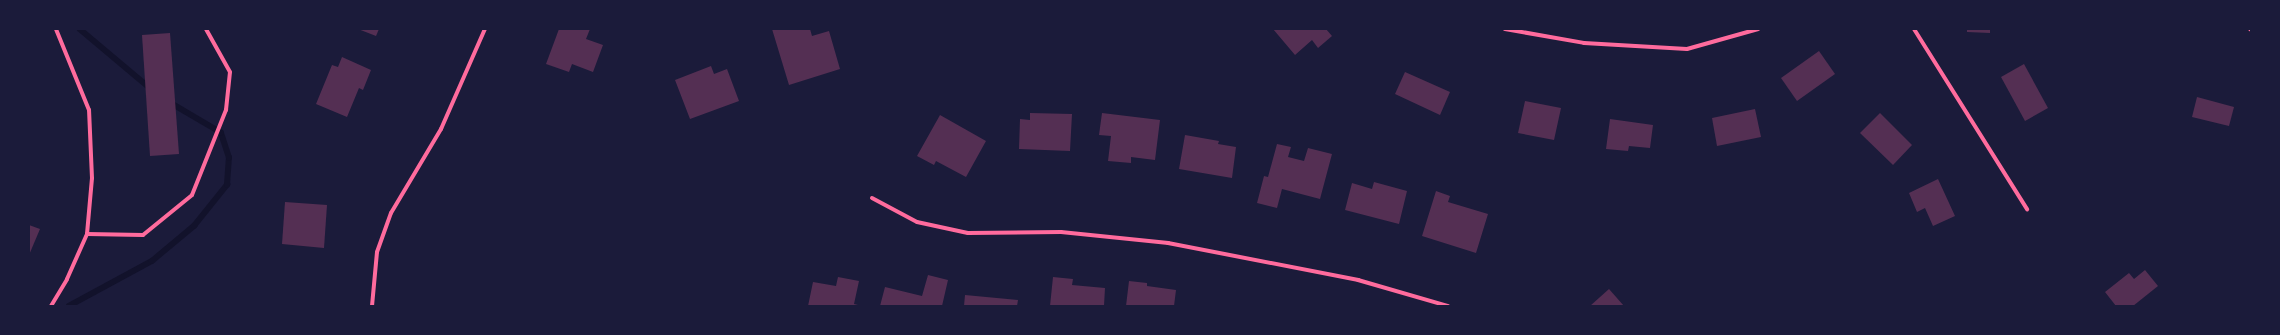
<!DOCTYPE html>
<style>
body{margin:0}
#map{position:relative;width:2280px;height:335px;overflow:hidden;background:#1b1b3a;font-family:Arial,sans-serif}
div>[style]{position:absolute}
.stream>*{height:5.5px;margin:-2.75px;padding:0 2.75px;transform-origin:2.75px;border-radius:2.75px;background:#12122b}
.building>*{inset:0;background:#542f53}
.minor>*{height:4px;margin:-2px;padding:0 2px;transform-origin:2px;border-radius:2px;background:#ff6b9d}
span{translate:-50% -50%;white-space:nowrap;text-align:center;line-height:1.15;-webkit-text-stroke:3.5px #1b1b3a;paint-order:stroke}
.frame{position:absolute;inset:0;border:30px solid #1b1b3a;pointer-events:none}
</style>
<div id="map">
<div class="stream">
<div style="left:80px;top:29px;width:92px;rotate:40.1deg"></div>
<div style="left:69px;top:306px;width:94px;rotate:-28.5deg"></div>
<div style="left:152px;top:261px;width:55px;rotate:-39.8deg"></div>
<div style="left:194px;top:226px;width:53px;rotate:-51.2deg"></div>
<div style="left:227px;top:185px;width:27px;rotate:-86deg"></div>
<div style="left:229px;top:158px;width:26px;rotate:-108deg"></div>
<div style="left:221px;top:133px;width:59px;rotate:-149.5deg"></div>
</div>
<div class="building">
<div style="clip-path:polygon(358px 29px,379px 29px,376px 36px)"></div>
<div style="clip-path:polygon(559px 29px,590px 29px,586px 39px,603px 45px,593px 72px,572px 64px,569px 72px,546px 64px)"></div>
<div style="clip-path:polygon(772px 29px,810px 29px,812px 36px,829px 31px,840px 69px,789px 85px)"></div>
<div style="clip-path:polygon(1273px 29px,1326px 29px,1332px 36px,1318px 48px,1312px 40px,1295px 55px)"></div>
<div style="clip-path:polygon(1967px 29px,1990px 29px,1990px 33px,1967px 32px)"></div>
<div style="clip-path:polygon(170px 33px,179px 154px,150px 156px,142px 35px)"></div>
<div style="clip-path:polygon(1819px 51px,1835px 74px,1797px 101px,1781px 78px)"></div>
<div style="clip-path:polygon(342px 57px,371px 70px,363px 90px,359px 88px,347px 117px,316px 104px,332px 65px,338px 67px)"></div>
<div style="clip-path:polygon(2024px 64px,2048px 108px,2025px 121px,2001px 77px)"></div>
<div style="clip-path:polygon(711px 66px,714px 74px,727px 69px,739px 101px,690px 119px,675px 80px)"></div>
<div style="clip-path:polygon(1405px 72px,1450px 92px,1440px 115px,1395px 94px)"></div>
<div style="clip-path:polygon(2197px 97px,2234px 107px,2229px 126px,2192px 117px)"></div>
<div style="clip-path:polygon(1525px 101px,1561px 108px,1554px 140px,1518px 133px)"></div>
<div style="clip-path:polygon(1755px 109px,1761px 137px,1717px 146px,1712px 118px)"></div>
<div style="clip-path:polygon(1030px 113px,1072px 114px,1070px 151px,1019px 149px,1020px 119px,1030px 120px)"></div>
<div style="clip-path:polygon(1102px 113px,1160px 120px,1155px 160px,1131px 157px,1131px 163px,1108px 161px,1111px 136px,1099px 135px)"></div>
<div style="clip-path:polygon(1880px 113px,1912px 145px,1893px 165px,1860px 133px)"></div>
<div style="clip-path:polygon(940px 115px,986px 141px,966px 177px,936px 161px,934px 165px,917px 156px)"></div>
<div style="clip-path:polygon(1610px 119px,1653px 125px,1650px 148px,1629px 146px,1628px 151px,1606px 149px)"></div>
<div style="clip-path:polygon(1185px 135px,1219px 141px,1218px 144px,1236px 147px,1232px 178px,1179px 169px)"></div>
<div style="clip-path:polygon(1277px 144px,1291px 147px,1288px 157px,1304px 161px,1308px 148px,1332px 154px,1320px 199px,1282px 189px,1277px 208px,1257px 203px,1264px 176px,1268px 177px)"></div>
<div style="clip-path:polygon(1938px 179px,1955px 216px,1933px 226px,1925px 208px,1917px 212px,1909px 193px)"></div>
<div style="clip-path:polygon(1374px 182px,1407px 191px,1399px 224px,1345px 210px,1352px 183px,1372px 189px)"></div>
<div style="clip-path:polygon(1436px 191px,1450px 196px,1448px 202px,1488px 214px,1476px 253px,1422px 236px)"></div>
<div style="clip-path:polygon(285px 202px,327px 205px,324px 248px,282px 244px)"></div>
<div style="clip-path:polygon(29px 225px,40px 229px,29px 255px)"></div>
<div style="clip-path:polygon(2145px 270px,2158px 286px,2133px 306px,2116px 306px,2105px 292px,2129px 273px,2134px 279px)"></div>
<div style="clip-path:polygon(928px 275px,948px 280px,942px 306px,880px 306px,885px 287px,922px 296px)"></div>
<div style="clip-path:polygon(838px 277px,859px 281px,854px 304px,862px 306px,808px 306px,813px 282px,836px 286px)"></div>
<div style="clip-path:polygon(1053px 277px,1073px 279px,1072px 285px,1105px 288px,1104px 306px,1050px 306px)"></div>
<div style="clip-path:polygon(1129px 281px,1147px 283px,1147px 286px,1176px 290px,1174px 306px,1126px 306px)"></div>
<div style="clip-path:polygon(1609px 289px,1624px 306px,1590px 306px)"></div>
<div style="clip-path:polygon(965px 295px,1018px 300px,1017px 306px,964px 306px)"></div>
</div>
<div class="minor">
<div style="left:1505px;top:29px;width:80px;rotate:10deg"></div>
<div style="left:1584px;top:43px;width:103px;rotate:3.3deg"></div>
<div style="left:1687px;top:49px;width:74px;rotate:-15.7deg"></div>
<div style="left:1914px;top:29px;width:213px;rotate:57.9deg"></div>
<div style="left:2250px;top:29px;width:1px;rotate:45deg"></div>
<div style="left:872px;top:198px;width:51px;rotate:28.1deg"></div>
<div style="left:917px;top:222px;width:52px;rotate:12.2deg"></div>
<div style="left:968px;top:233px;width:93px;rotate:-0.6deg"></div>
<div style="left:1061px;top:232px;width:108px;rotate:5.9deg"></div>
<div style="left:1168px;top:243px;width:194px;rotate:11deg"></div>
<div style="left:1358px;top:280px;width:94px;rotate:16.1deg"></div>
<div style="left:87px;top:234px;width:56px;rotate:1deg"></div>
<div style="left:143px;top:235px;width:63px;rotate:-39.2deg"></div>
<div style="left:192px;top:195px;width:92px;rotate:-68.2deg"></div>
<div style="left:226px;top:110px;width:38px;rotate:-84deg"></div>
<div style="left:230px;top:72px;width:49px;rotate:-119.2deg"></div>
<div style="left:51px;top:306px;width:31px;rotate:-59deg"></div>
<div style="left:67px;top:279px;width:49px;rotate:-66deg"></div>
<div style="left:87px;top:234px;width:56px;rotate:-84.9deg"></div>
<div style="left:92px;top:178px;width:68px;rotate:-92.5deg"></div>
<div style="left:89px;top:110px;width:87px;rotate:-112.2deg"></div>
<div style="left:372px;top:306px;width:54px;rotate:-84.7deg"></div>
<div style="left:377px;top:252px;width:41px;rotate:-70.3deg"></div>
<div style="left:391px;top:213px;width:98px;rotate:-59.2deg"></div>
<div style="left:441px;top:129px;width:109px;rotate:-66.3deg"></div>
</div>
<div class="frame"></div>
</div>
